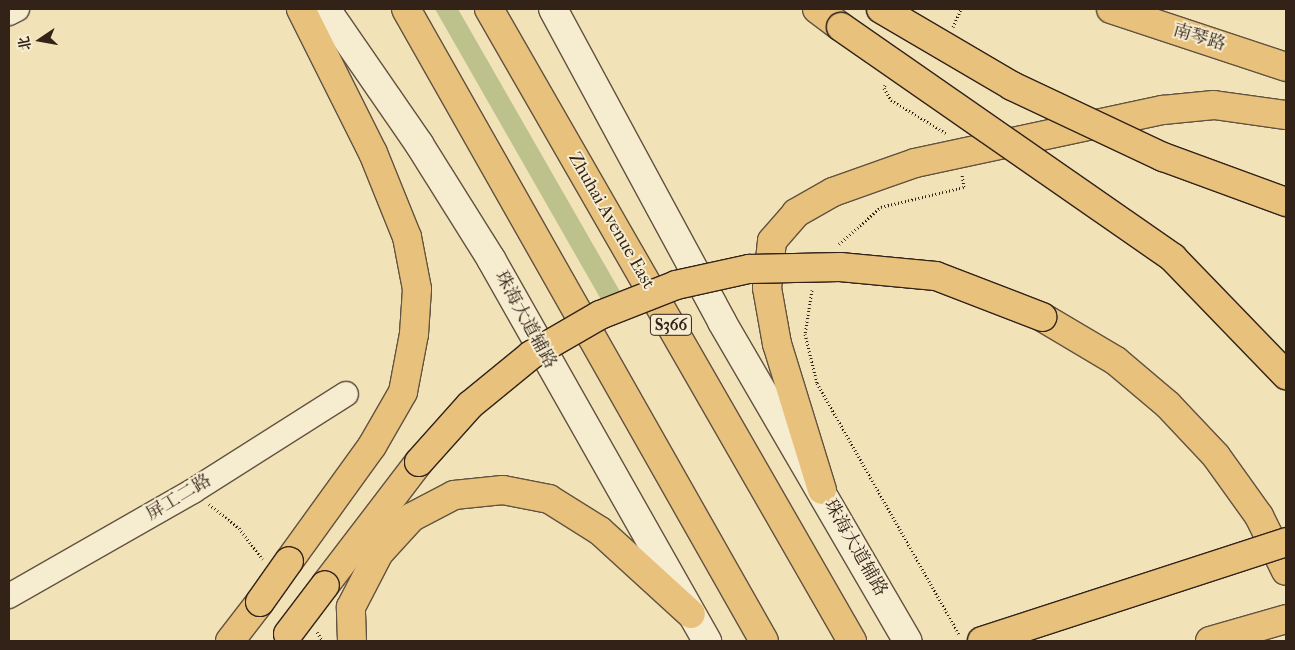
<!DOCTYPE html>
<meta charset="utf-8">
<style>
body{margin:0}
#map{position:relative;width:1295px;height:650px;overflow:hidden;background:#f1e2b7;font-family:"IM FELL French Canon","Noto Serif SC",serif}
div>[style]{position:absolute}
.green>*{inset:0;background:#bdc28c}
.path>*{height:3px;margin-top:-1.5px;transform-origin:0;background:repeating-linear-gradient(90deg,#322218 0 1px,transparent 0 3.5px)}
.roads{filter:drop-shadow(1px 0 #625240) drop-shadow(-1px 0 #625240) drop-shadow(0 1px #625240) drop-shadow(0 -1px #625240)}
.tertiary>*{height:24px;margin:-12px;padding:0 12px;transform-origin:12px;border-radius:12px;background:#f6ecd0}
.secondary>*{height:28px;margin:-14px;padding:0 14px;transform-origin:14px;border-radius:14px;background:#f6ecd0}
.primary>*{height:28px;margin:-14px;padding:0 14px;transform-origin:14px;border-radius:14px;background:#e8c17c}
.trunk>*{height:28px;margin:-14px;padding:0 14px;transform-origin:14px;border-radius:14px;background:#e8c17c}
.motorway>*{height:28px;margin:-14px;padding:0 14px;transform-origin:14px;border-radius:14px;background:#e8c17c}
.bridges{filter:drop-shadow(1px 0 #322218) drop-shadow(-1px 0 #322218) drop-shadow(0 1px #322218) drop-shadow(0 -1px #322218)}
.motorway-bridge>*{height:28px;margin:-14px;padding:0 14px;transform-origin:14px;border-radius:14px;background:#e8c17c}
span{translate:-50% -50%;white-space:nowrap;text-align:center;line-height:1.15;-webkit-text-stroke:4px #f6ecd0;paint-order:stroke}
.shield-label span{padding:1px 4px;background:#f6ecd0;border:1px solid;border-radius:4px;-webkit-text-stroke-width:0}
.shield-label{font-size:16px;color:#322218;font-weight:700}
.street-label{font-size:18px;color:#322218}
.frame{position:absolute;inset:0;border:10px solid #322218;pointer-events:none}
.north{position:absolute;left:15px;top:15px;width:50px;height:50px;-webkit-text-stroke:4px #f6ecd0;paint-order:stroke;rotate:258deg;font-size:14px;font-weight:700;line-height:20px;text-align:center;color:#322218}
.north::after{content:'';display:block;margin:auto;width:18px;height:22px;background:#322218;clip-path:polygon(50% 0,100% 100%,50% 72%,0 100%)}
</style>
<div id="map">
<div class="green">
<div style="clip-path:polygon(435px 9px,458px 9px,622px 295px,603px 303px)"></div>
</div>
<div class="path">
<div style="left:953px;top:27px;width:20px;rotate:-66deg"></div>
<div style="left:885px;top:85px;width:3px;rotate:108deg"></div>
<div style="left:884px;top:88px;width:14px;rotate:60deg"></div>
<div style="left:891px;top:100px;width:64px;rotate:31deg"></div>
<div style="left:839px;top:244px;width:56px;rotate:-41.4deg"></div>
<div style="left:881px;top:207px;width:85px;rotate:-13.5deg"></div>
<div style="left:964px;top:187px;width:12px;rotate:-99deg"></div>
<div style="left:812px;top:290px;width:45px;rotate:99deg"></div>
<div style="left:805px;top:334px;width:50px;rotate:76.2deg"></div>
<div style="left:817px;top:383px;width:288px;rotate:60.5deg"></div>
<div style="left:209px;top:504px;width:38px;rotate:39deg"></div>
<div style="left:239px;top:528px;width:39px;rotate:53deg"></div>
<div style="left:317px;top:632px;width:11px;rotate:56deg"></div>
</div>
<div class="roads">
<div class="tertiary">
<div style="left:9px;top:13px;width:9px;rotate:-27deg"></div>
<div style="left:9px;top:596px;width:212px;rotate:-29.7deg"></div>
<div style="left:193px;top:491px;width:181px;rotate:-32.4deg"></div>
</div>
<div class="secondary">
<div style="left:326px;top:9px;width:164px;rotate:55.4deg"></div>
<div style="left:419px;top:144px;width:136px;rotate:57.9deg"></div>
<div style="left:491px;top:259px;width:439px;rotate:60.5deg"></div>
<div style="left:553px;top:9px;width:356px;rotate:61.6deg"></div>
<div style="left:722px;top:322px;width:369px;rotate:59.8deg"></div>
</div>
<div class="primary">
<div style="left:1111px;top:9px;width:184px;rotate:18.3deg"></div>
<div style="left:822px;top:490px;width:153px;rotate:-107.1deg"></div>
<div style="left:777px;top:344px;width:57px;rotate:-100.1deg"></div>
<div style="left:767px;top:288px;width:47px;rotate:-83.9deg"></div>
<div style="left:772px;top:241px;width:37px;rotate:-49deg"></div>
<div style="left:796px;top:213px;width:43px;rotate:-29.6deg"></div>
<div style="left:833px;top:192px;width:87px;rotate:-19.5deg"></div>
<div style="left:915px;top:163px;width:254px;rotate:-12.1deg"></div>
<div style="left:1163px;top:110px;width:51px;rotate:-5.6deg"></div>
<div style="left:1214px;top:105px;width:73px;rotate:7.9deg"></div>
</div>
<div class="trunk">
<div style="left:406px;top:9px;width:726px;rotate:60.47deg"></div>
<div style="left:489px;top:9px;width:729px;rotate:60.13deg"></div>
</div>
<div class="motorway">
<div style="left:817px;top:9px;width:30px;rotate:37deg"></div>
<div style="left:1042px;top:317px;width:86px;rotate:30.7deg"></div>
<div style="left:1116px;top:361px;width:68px;rotate:40.2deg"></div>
<div style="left:1168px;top:405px;width:70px;rotate:46.7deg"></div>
<div style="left:1216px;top:456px;width:74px;rotate:54.4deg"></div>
<div style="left:1259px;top:516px;width:61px;rotate:63.9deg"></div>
<div style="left:289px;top:561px;width:142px;rotate:-54.2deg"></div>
<div style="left:372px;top:446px;width:62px;rotate:-60.1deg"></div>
<div style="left:403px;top:392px;width:59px;rotate:-79.3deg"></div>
<div style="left:414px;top:334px;width:45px;rotate:-86.2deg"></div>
<div style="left:417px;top:289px;width:53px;rotate:-100.9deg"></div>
<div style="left:407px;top:237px;width:91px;rotate:-112deg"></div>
<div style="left:373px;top:153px;width:161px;rotate:-116.6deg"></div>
<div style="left:325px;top:585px;width:155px;rotate:-52.6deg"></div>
<div style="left:230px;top:641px;width:49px;rotate:-52.4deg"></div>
<div style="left:352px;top:641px;width:34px;rotate:-92deg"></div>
<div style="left:351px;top:607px;width:61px;rotate:-62.6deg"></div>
<div style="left:379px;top:553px;width:49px;rotate:-47.5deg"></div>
<div style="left:412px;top:517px;width:47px;rotate:-27.6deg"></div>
<div style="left:454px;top:495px;width:49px;rotate:-5.8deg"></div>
<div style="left:503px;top:490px;width:47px;rotate:11.1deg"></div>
<div style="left:549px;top:499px;width:60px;rotate:32.1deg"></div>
<div style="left:600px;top:531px;width:123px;rotate:42.4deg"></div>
<div style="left:1210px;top:641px;width:79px;rotate:-16.1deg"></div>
</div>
</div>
<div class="bridges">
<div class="motorway-bridge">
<div style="left:881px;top:9px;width:152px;rotate:30.4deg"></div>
<div style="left:1012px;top:86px;width:167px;rotate:25.2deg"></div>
<div style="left:1163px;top:157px;width:131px;rotate:20.1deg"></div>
<div style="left:841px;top:27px;width:404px;rotate:34.8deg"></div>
<div style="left:1173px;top:258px;width:163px;rotate:46deg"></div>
<div style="left:419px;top:462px;width:76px;rotate:-48.2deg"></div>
<div style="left:470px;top:405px;width:79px;rotate:-39.3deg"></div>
<div style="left:531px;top:355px;width:80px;rotate:-30.1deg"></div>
<div style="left:600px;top:315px;width:82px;rotate:-21.5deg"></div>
<div style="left:676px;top:285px;width:75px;rotate:-12.4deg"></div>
<div style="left:749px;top:269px;width:91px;rotate:-1.3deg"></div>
<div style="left:840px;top:267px;width:96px;rotate:5.4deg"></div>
<div style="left:936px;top:276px;width:114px;rotate:21.1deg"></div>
<div style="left:260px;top:602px;width:50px;rotate:-54.7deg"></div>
<div style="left:288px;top:634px;width:61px;rotate:-52.9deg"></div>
<div style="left:982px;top:641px;width:320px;rotate:-18deg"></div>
</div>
</div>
<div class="shield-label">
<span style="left:671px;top:325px">S366</span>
</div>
<div class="street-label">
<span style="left:1199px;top:38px;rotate:17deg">南琴路</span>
<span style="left:611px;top:221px;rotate:60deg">Zhuhai Avenue East</span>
<span style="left:525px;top:320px;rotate:61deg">珠海大道辅路</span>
<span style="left:179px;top:498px;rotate:-31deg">屏工二路</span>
<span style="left:855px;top:548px;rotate:60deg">珠海大道辅路</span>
</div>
<div class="frame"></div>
<div class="north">北</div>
</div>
